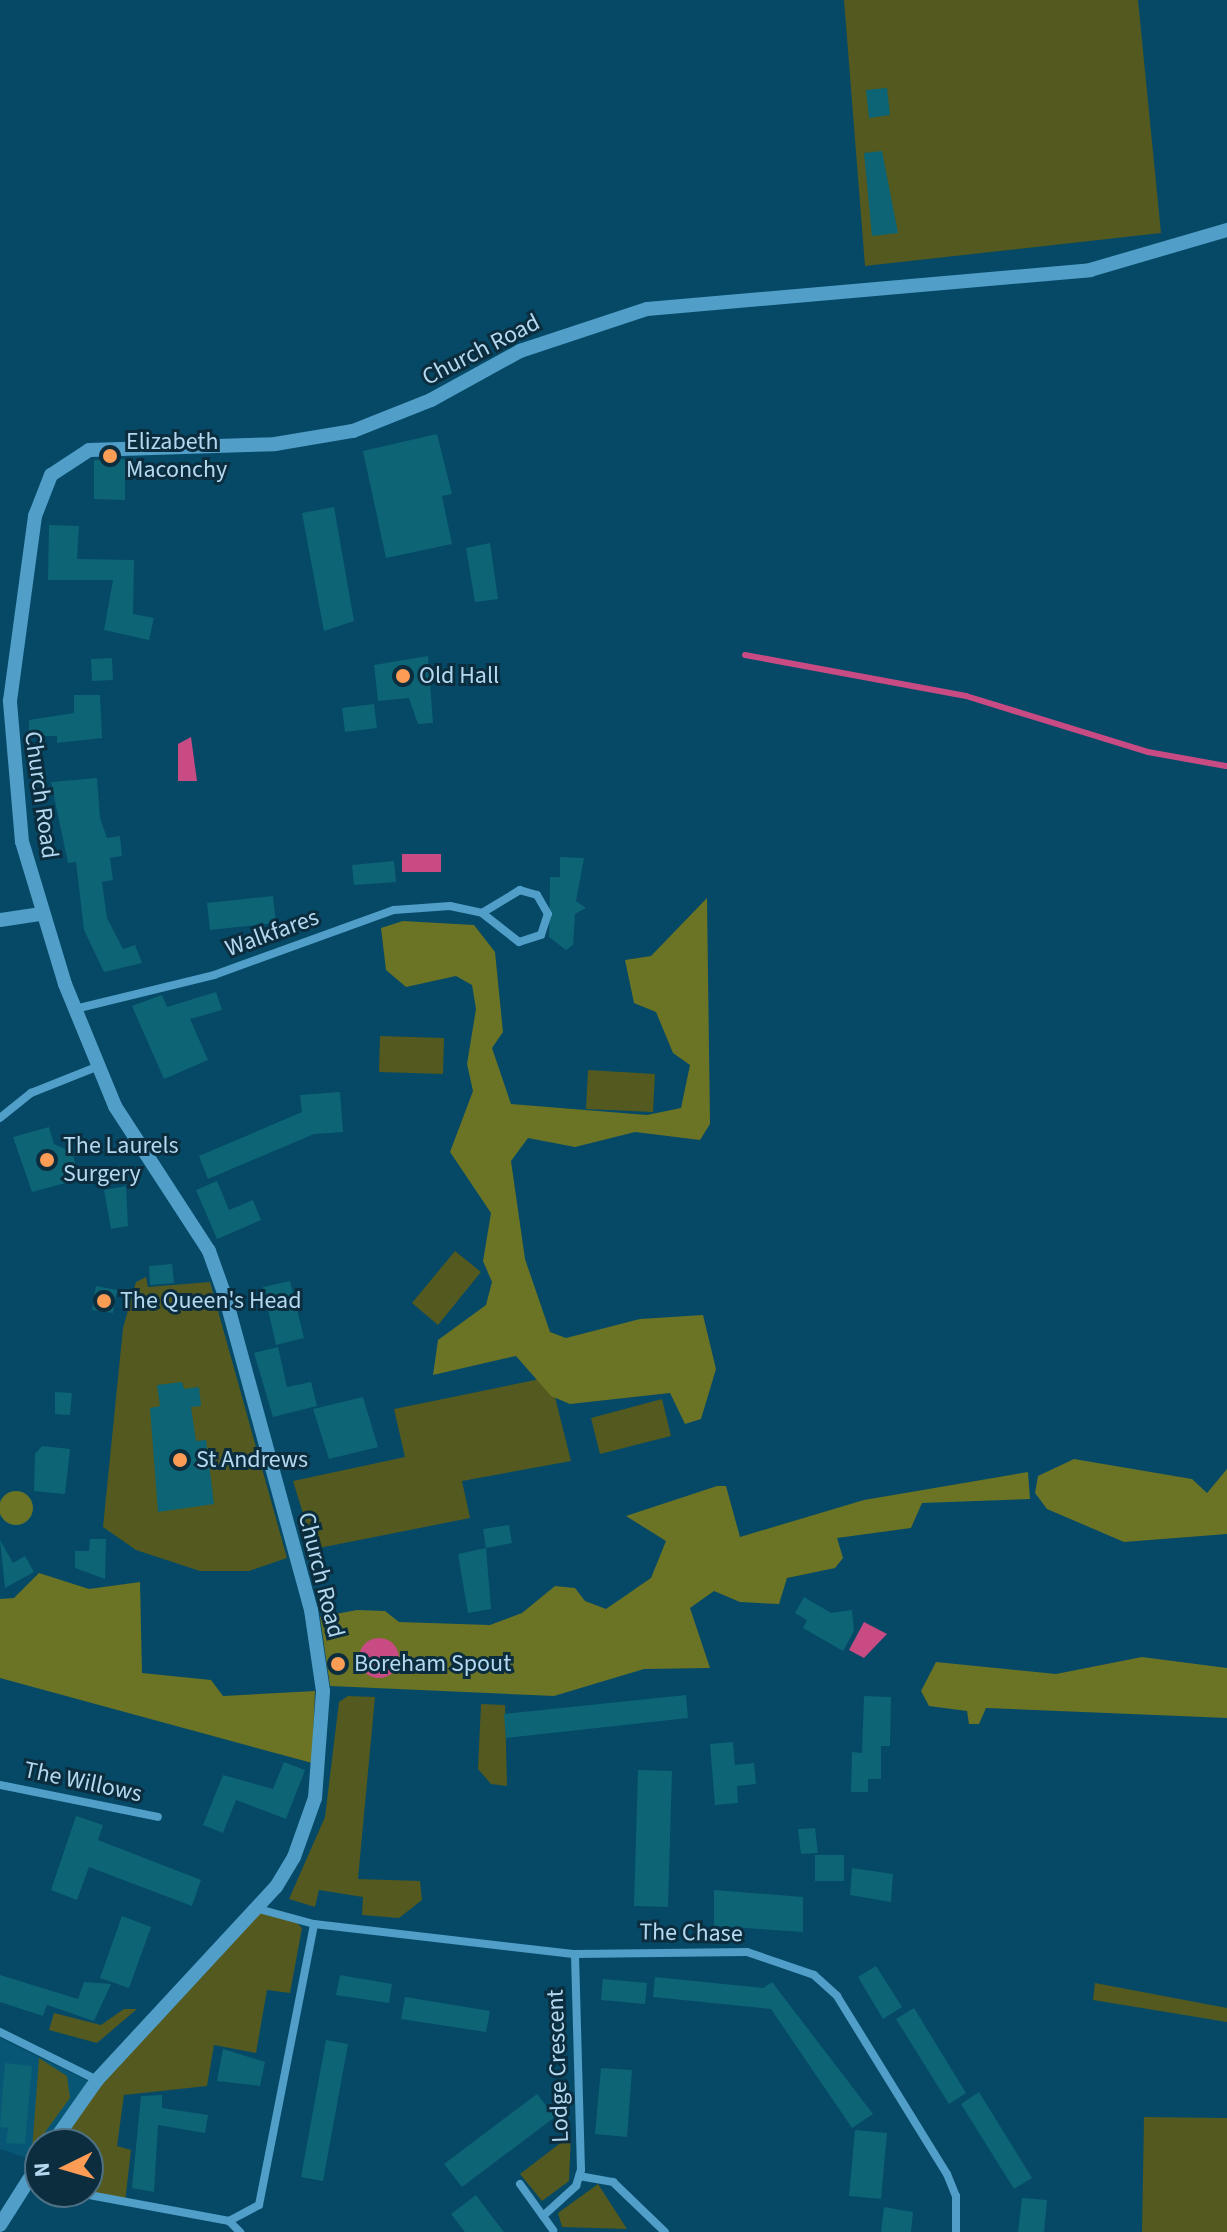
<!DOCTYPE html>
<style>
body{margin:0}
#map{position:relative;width:1227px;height:2232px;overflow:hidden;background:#054966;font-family:"Source Sans 3",sans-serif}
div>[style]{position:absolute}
.built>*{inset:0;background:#085676}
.green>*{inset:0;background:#53591f}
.forest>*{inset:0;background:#6b7325}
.round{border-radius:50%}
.water>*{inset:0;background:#c84b84}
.stream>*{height:6px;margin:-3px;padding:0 3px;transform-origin:3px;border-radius:3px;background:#c84b84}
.building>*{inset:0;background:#0d6475}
.minor>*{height:8px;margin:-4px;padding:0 4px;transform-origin:4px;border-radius:4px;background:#519ec8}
.tertiary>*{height:14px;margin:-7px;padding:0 7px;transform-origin:7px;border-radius:7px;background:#519ec8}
.dots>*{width:22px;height:22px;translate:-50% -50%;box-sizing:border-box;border:4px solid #0c2d3e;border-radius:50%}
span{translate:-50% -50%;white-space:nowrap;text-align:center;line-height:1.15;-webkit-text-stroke:6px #0c2d3e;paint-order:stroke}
.street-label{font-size:24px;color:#b4d8ef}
.poi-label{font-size:24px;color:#b4d8ef}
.left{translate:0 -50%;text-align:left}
.north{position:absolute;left:24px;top:2128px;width:80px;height:80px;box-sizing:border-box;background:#0c2d3e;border:2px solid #4f7185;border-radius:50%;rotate:265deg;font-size:22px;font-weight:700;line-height:32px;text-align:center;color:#b4d8ef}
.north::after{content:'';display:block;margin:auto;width:28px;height:36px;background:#fd9c55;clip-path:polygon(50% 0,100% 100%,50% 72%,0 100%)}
</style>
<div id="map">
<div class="built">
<div style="clip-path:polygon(0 2038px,88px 2081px,33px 2160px,0 2149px)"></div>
</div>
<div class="green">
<div style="clip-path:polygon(844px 0,1138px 0,1161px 233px,865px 266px)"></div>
<div style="clip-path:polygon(380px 1036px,444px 1038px,443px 1074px,379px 1072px)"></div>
<div style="clip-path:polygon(588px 1070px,655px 1074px,653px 1112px,586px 1109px)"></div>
<div style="clip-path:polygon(455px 1251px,481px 1272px,438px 1325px,412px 1303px)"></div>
<div style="clip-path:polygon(146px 1277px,148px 1287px,210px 1282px,287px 1558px,249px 1571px,200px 1571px,136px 1550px,103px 1527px,123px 1328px,136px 1282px)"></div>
<div style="clip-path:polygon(550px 1377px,571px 1461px,462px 1481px,470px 1518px,314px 1549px,293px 1481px,405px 1457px,394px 1409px)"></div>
<div style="clip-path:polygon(662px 1399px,671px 1436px,600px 1454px,591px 1418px)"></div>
<div style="clip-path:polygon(348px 1696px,375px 1697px,358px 1879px,420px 1881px,422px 1900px,399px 1918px,362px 1915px,363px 1897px,319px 1890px,315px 1907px,289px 1899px,325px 1817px,339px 1702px)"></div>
<div style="clip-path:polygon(481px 1704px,505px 1705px,507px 1786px,491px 1784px,478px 1769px)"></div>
<div style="clip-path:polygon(255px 1908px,293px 1919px,302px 1928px,290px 1993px,267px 1990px,256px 2053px,214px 2045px,207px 2086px,124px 2095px,117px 2146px,131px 2150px,125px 2202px,88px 2192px,88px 2144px,53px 2144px,97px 2080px)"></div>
<div style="clip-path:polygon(1095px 1983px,1227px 2008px,1227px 2022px,1093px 2000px)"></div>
<div style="clip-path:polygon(124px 2009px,137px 2009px,97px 2043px,49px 2030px,54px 2013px,101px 2025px)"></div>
<div style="clip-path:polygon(39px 2058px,67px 2076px,70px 2098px,32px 2150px)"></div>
<div style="clip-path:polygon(1144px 2117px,1227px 2118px,1227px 2232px,1142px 2232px)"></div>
<div style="clip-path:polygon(571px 2135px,569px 2181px,542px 2201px,520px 2174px)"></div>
<div style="clip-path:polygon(598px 2184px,627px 2229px,562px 2227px,558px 2213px)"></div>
</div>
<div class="forest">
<div style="clip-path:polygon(707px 898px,710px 1124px,700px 1140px,635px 1132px,575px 1147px,528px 1138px,511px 1161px,525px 1259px,550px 1332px,566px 1338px,640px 1319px,703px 1315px,716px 1369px,701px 1419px,685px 1424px,670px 1393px,570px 1404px,551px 1396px,516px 1356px,433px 1375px,438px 1340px,486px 1305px,492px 1282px,483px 1261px,491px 1213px,450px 1152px,473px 1091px,467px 1064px,476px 1009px,472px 985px,456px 976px,406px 987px,386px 970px,381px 928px,403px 921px,474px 925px,495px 952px,503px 1032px,492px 1048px,511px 1104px,647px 1115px,681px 1108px,690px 1065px,673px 1053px,656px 1012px,634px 1003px,625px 960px,651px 956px)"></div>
<div style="clip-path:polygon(1074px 1459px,1192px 1479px,1207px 1493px,1227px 1469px,1227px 1534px,1124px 1542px,1047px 1509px,1035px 1493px,1038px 1476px)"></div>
<div style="clip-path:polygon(1028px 1472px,1030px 1499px,922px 1503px,911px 1528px,837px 1538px,843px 1558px,835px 1568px,787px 1578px,779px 1604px,740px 1602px,714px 1591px,690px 1608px,710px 1668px,644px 1669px,554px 1696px,330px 1686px,320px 1617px,357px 1610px,385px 1611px,399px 1622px,490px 1625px,522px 1613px,555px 1586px,575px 1588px,585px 1601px,606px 1609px,651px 1578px,666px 1541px,626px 1516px,717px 1486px,726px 1486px,740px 1537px,864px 1500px)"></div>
<div class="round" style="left:-1px;top:1491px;width:34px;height:34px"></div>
<div style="clip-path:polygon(39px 1573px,89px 1589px,140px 1582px,142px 1673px,211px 1680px,223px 1696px,315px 1691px,312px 1763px,0 1678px,0 1599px,14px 1598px)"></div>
<div style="clip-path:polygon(1142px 1657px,1227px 1668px,1227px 1718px,986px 1708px,979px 1724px,969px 1724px,967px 1711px,929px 1706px,921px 1691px,936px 1662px,1056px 1674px)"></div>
</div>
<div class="water">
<div style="clip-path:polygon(191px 737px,197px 781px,178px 781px,178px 744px)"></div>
<div style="clip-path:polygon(441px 854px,441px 872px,402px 872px,402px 854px)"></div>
<div style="clip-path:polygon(864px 1622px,887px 1634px,864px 1658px,849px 1650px)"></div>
<div class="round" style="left:359px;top:1638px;width:40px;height:40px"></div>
</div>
<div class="stream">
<div style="left:745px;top:655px;width:225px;rotate:10.5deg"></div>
<div style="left:966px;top:696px;width:190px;rotate:17.1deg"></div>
<div style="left:1148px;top:752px;width:79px;rotate:10.2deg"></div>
</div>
<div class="building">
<div style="clip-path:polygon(887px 88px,890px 115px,869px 118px,866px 90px)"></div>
<div style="clip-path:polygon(882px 151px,898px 233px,872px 236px,864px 153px)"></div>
<div style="clip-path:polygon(437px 434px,452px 494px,442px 496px,452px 544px,386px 558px,363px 451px)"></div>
<div style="clip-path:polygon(125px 459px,125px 500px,94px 499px,94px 460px)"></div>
<div style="clip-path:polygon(334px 507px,354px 621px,324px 631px,302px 513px)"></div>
<div style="clip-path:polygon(49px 525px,79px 526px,77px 559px,134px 560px,133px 614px,154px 618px,149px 640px,104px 630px,113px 580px,48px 580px)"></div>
<div style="clip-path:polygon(490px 543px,498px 599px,475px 602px,466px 548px)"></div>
<div style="clip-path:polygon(428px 656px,433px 723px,418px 724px,409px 698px,378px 701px,374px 665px)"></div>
<div style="clip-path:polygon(112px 658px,113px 680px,92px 681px,91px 659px)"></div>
<div style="clip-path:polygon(74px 695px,100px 695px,102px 738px,57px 743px,57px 736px,29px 736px,29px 720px,74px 713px)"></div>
<div style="clip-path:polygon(374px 704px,377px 728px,345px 732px,342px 708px)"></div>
<div style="clip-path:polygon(97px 778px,100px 818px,107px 838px,120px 836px,122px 856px,110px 858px,113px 880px,102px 882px,107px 918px,123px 949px,135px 945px,142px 963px,104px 972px,84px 930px,76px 862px,68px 863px,51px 782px)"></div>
<div style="clip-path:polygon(560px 857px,584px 858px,576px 901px,586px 908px,575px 914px,573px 945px,566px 950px,549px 937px,550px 877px,560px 877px)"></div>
<div style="clip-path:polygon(394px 861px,396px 882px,354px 885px,352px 865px)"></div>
<div style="clip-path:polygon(273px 896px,276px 923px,210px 930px,207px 903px)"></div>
<div style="clip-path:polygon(216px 992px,222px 1010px,190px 1019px,208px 1060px,164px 1079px,132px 1006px,162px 995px,167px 1007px)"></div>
<div style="clip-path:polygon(340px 1092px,343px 1132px,314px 1134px,208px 1179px,199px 1156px,302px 1112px,300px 1095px)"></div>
<div style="clip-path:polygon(49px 1127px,54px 1144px,72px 1152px,80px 1179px,32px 1192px,13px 1137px)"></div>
<div style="clip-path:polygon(217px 1181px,229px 1210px,253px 1200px,261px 1220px,217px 1239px,196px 1190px)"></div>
<div style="clip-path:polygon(126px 1186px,128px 1226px,111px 1229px,104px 1190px)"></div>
<div style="clip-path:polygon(172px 1264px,174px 1283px,150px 1285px,149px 1266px)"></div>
<div style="clip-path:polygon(290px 1281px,304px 1338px,276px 1345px,263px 1287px)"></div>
<div style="clip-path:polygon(96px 1286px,117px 1290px,113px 1313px,92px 1310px)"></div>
<div style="clip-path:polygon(278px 1347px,287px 1387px,311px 1382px,317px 1406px,273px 1417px,254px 1353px)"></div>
<div style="clip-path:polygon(182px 1382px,184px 1389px,199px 1387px,201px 1406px,191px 1407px,196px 1441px,206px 1440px,214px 1504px,158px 1512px,150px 1408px,160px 1406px,157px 1385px)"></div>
<div style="clip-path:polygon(55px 1392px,72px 1393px,70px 1415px,55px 1414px)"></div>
<div style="clip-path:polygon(363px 1397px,378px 1447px,329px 1459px,313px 1409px)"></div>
<div style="clip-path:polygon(42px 1446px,70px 1449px,65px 1494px,34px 1491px,35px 1454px)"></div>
<div style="clip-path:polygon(509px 1525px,512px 1543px,486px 1548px,483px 1529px)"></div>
<div style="clip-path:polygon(90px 1539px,106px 1539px,105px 1579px,75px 1568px,75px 1551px,89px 1551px)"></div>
<div style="clip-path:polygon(0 1540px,13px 1563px,25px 1556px,34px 1572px,5px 1588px)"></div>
<div style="clip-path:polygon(486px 1548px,491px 1609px,468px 1613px,458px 1554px)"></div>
<div style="clip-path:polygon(804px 1597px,831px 1613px,852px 1610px,854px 1631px,843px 1651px,803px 1628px,807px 1620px,795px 1613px)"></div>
<div style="clip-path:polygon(686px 1695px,688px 1718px,506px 1738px,504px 1714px)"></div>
<div style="clip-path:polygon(864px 1696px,891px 1697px,890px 1746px,881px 1746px,881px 1779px,868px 1779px,868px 1792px,851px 1792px,852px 1752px,862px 1753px)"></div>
<div style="clip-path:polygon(733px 1742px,735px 1765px,754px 1763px,756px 1784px,737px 1786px,738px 1803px,715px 1805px,710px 1744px)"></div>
<div style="clip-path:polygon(284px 1762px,305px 1770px,286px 1819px,236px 1800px,223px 1833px,203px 1825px,223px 1775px,273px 1789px)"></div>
<div style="clip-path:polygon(638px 1770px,672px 1771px,668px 1907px,634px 1906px)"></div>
<div style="clip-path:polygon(76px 1816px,103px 1825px,98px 1840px,201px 1880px,192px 1906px,89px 1867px,77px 1900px,51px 1890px)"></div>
<div style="clip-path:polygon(815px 1828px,818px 1853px,801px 1854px,798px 1829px)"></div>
<div style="clip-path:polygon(815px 1855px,844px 1855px,844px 1881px,815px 1881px)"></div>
<div style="clip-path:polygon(852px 1868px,893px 1874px,891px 1902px,850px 1895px)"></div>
<div style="clip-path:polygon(714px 1890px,803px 1897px,803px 1932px,714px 1926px)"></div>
<div style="clip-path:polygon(122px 1916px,151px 1927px,129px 1988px,100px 1978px)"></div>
<div style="clip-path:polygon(876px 1966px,902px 2007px,883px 2019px,858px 1977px)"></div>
<div style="clip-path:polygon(0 1975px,78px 1999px,84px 1982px,111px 1984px,94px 2021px,47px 2005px,43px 2016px,0 2002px)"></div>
<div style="clip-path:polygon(340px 1975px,392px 1984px,389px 2003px,336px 1995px)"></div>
<div style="clip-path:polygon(655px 1977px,763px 1988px,772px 1982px,873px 2114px,852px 2128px,771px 2009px,653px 1997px)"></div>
<div style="clip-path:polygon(603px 1979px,647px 1983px,645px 2004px,601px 2000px)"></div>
<div style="clip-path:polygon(405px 1997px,490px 2011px,486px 2032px,401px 2019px)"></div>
<div style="clip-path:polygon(914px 2008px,966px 2093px,949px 2104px,896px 2019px)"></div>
<div style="clip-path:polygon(326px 2040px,348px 2044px,323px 2181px,301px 2177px)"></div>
<div style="clip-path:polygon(223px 2049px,265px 2062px,260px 2086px,217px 2081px)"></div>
<div style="clip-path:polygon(5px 2063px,32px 2066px,25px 2144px,6px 2143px,8px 2128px,0 2127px)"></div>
<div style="clip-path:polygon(601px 2068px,632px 2070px,627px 2137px,595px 2134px)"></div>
<div style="clip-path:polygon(979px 2092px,1032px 2178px,1014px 2189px,961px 2104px)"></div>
<div style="clip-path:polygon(537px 2094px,555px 2117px,462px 2187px,444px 2164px)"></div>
<div style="clip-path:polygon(162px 2095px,162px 2108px,208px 2115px,205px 2133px,158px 2125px,154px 2192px,132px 2188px,141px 2096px)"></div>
<div style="clip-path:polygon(855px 2130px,887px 2133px,881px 2199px,849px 2196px)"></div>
<div style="clip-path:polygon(476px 2195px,490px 2214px,504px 2232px,465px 2232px,451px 2214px)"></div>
<div style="clip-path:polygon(1022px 2198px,1047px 2200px,1044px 2232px,1018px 2232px)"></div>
<div style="clip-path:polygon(884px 2207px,913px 2212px,911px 2232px,881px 2232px)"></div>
</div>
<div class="minor">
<div style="left:75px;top:1009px;width:143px;rotate:-13.7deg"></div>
<div style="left:214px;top:975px;width:191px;rotate:-19.9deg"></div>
<div style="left:394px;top:910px;width:56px;rotate:-4.1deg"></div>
<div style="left:450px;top:906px;width:33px;rotate:12deg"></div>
<div style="left:482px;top:913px;width:47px;rotate:38.1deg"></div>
<div style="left:519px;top:942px;width:23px;rotate:-18deg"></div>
<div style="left:541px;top:935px;width:22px;rotate:-72deg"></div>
<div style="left:548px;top:914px;width:22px;rotate:-120deg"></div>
<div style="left:537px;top:895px;width:18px;rotate:-164deg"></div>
<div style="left:520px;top:890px;width:44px;rotate:148.8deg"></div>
<div style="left:0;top:1118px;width:40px;rotate:-39deg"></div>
<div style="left:31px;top:1093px;width:73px;rotate:-21.7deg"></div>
<div style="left:0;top:1785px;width:161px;rotate:11.4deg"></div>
<div style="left:255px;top:1908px;width:61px;rotate:15.2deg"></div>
<div style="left:0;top:2032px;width:108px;rotate:26.3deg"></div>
<div style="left:579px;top:2176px;width:35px;rotate:10deg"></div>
<div style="left:613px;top:2182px;width:72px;rotate:43.9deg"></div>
<div style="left:520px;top:2184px;width:57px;rotate:54.3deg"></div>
<div style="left:73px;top:2192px;width:159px;rotate:10.5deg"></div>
<div style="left:229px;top:2221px;width:34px;rotate:-28deg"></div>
<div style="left:259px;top:2205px;width:286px;rotate:-78.9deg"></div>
<div style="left:314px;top:1924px;width:263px;rotate:6.6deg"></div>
<div style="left:575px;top:1954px;width:172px;rotate:-0.7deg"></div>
<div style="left:747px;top:1952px;width:71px;rotate:18.9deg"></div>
<div style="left:814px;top:1975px;width:31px;rotate:42deg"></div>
<div style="left:837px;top:1996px;width:209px;rotate:58.3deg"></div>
<div style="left:947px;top:2174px;width:24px;rotate:68deg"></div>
<div style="left:956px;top:2196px;width:36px;rotate:90deg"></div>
<div style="left:543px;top:2216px;width:45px;rotate:-42.3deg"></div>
<div style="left:576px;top:2186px;width:17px;rotate:-73deg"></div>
<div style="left:581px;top:2170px;width:216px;rotate:-91.6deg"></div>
<div style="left:229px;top:2221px;width:16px;rotate:45deg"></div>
</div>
<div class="tertiary">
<div style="left:0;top:920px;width:40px;rotate:-8.5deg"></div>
<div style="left:52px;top:2144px;width:78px;rotate:-54.9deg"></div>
<div style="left:97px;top:2080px;width:263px;rotate:-47.2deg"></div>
<div style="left:276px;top:1887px;width:35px;rotate:-59deg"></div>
<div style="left:294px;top:1857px;width:63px;rotate:-70.4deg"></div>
<div style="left:315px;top:1798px;width:107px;rotate:-85.7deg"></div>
<div style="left:323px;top:1691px;width:82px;rotate:-98.4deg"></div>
<div style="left:311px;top:1610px;width:329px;rotate:-105.3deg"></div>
<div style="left:224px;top:1293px;width:45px;rotate:-109.7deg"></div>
<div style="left:209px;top:1251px;width:173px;rotate:-123deg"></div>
<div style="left:115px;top:1106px;width:132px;rotate:-112.3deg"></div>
<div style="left:65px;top:984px;width:148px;rotate:-106.8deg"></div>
<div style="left:22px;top:842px;width:142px;rotate:-94.9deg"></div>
<div style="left:10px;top:701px;width:187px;rotate:-82.3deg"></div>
<div style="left:35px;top:516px;width:44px;rotate:-68.7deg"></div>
<div style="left:51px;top:475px;width:45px;rotate:-33.3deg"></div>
<div style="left:89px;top:450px;width:186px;rotate:-1.8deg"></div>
<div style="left:275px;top:444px;width:79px;rotate:-9.5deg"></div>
<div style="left:353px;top:431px;width:84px;rotate:-21.7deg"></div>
<div style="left:431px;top:400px;width:102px;rotate:-28.8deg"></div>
<div style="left:520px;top:351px;width:134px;rotate:-18.3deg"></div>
<div style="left:647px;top:309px;width:445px;rotate:-5deg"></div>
<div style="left:1090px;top:270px;width:143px;rotate:-16.3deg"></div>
<div style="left:0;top:2225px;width:75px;rotate:-57.6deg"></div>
</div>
<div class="dots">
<div style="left:110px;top:456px;background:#fd9c55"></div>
<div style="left:403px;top:676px;background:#fd9c55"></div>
<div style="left:47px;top:1160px;background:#fd9c55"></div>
<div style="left:104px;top:1301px;background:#fd9c55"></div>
<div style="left:180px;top:1460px;background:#fd9c55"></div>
<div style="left:338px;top:1664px;background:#fd9c55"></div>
</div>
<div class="street-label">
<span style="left:481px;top:350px;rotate:-27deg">Church Road</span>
<span style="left:41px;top:795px;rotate:82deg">Church Road</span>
<span style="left:272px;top:933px;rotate:-20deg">Walkfares</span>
<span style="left:321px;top:1575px;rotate:76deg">Church Road</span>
<span style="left:83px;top:1782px;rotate:12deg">The Willows</span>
<span style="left:691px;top:1933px;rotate:1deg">The Chase</span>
<span style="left:558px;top:2066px;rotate:-92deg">Lodge Crescent</span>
</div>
<div class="poi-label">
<span class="left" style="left:126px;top:456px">Elizabeth<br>Maconchy</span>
<span class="left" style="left:419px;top:676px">Old Hall</span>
<span class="left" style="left:63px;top:1160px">The Laurels<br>Surgery</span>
<span class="left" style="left:120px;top:1301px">The Queen's Head</span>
<span class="left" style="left:196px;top:1460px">St Andrews</span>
<span class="left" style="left:354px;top:1664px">Boreham Spout</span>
</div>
<div class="north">N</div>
</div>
